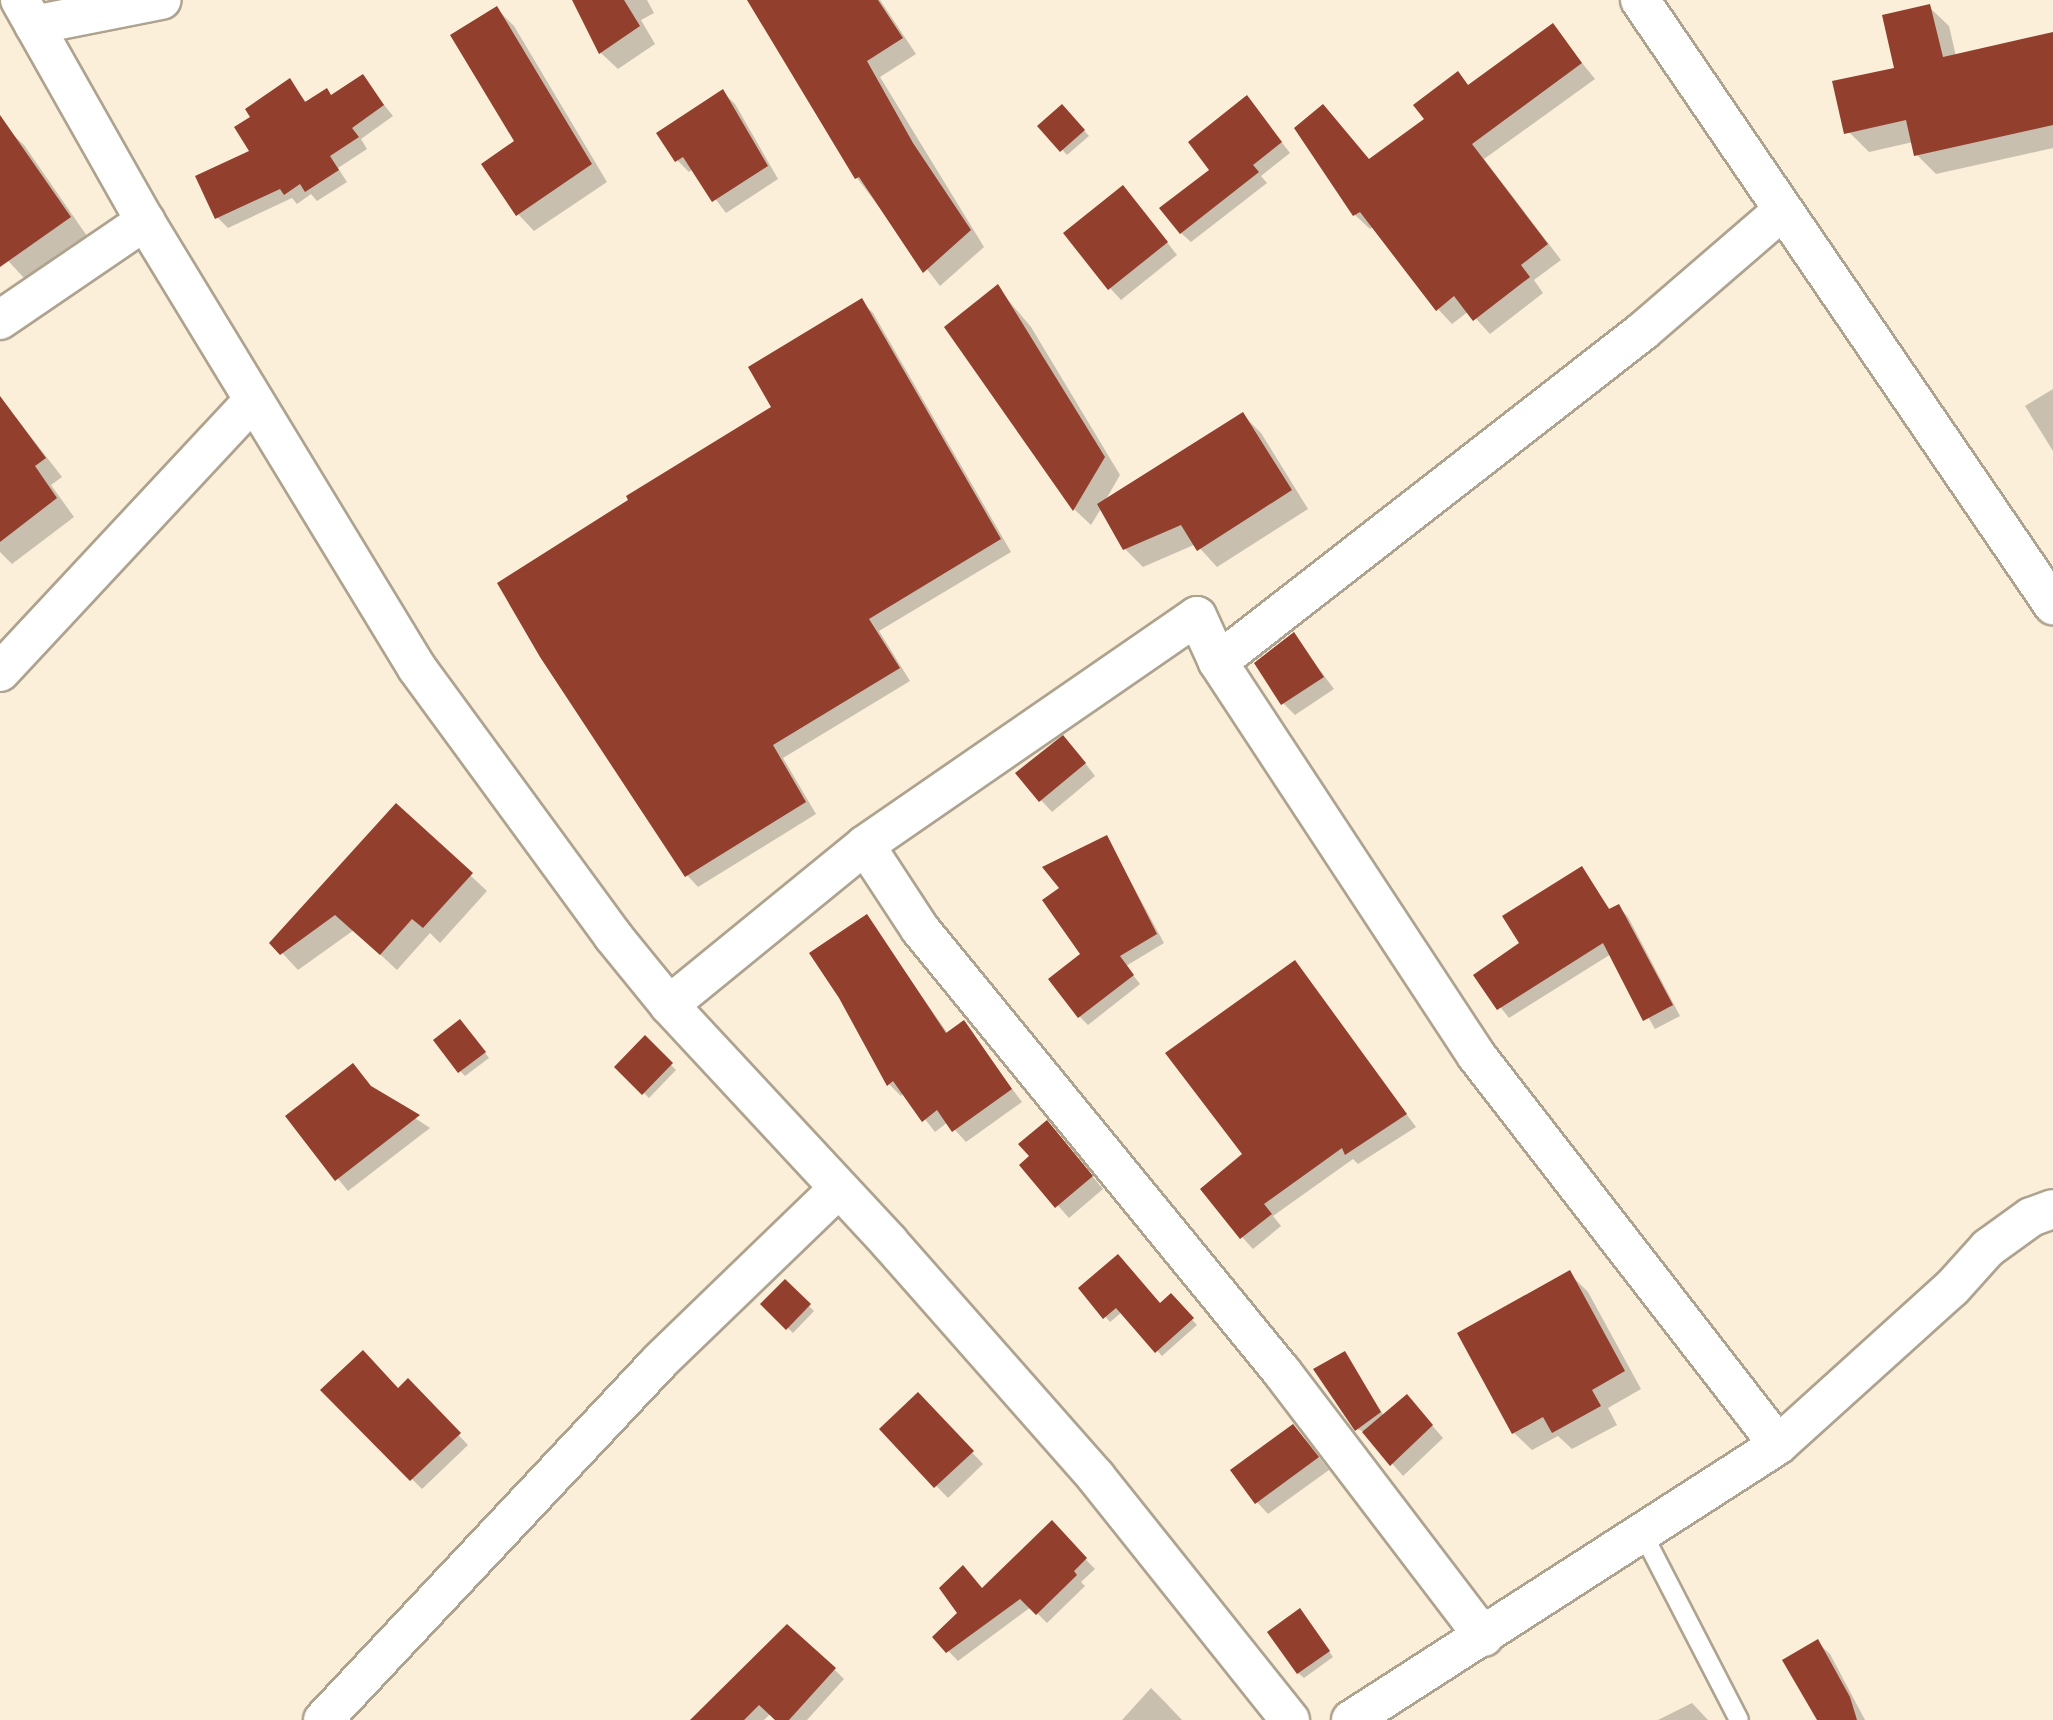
<!DOCTYPE html>
<style>
body{margin:0}
#map{position:relative;width:2053px;height:1720px;overflow:hidden;background:#fbefda;font-family:Helvetica,sans-serif}
div>[style]{position:absolute}
.shadow>*{inset:0;background:#0003}
.building>*{inset:0;background:#923f2d}
.roads{filter:drop-shadow(2px 0 #aea38f) drop-shadow(-2px 0 #aea38f) drop-shadow(0 2px #aea38f) drop-shadow(0 -2px #aea38f)}
.service>*{height:18px;margin:-9px;padding:0 9px;transform-origin:9px;border-radius:9px;background:#fff}
.minor>*{height:38px;margin:-19px;padding:0 19px;transform-origin:19px;border-radius:19px;background:#fff}
span{translate:-50% -50%;white-space:nowrap;text-align:center;line-height:1.15;-webkit-text-stroke:10px #fefefe;paint-order:stroke}
</style>
<div id="map">
<div class="shadow">
<div style="clip-path:polygon(575px 0,647px 0,654px 13px,641px 20px,655px 44px,618px 69px,601px 53px)"></div>
<div style="clip-path:polygon(750px 0,880px 0,916px 54px,880px 77px,984px 247px,940px 286px,857px 178px)"></div>
<div style="clip-path:polygon(1929px 7px,1949px 26px,1956px 56px,2053px 35px,2053px 148px,1936px 174px,1916px 154px,1913px 142px,1869px 152px,1849px 132px,1897px 70px)"></div>
<div style="clip-path:polygon(497px 9px,514px 26px,607px 182px,534px 231px,518px 214px,517px 142px)"></div>
<div style="clip-path:polygon(1553px 27px,1595px 79px,1484px 159px,1561px 260px,1534px 280px,1543px 293px,1490px 334px,1469px 311px,1452px 324px,1438px 309px,1374px 226px,1370px 229px,1355px 215px,1298px 129px,1370px 161px,1427px 120px,1458px 75px,1470px 87px)"></div>
<div style="clip-path:polygon(362px 77px,393px 116px,361px 139px,367px 149px,338px 168px,347px 182px,317px 201px,311px 194px,297px 204px,292px 198px,228px 228px,217px 217px,253px 152px,253px 118px,290px 82px,307px 103px,333px 97px)"></div>
<div style="clip-path:polygon(723px 92px,735px 104px,778px 179px,726px 213px,693px 169px,689px 172px,677px 160px)"></div>
<div style="clip-path:polygon(1062px 107px,1089px 136px,1067px 155px,1041px 126px)"></div>
<div style="clip-path:polygon(1256px 109px,1290px 153px,1261px 176px,1267px 183px,1191px 242px,1181px 233px,1213px 170px)"></div>
<div style="clip-path:polygon(6px 128px,24px 145px,87px 236px,25px 279px,0 252px,0 132px)"></div>
<div style="clip-path:polygon(1134px 200px,1177px 255px,1121px 300px,1110px 288px)"></div>
<div style="clip-path:polygon(998px 288px,1031px 327px,1120px 475px,1105px 501px,1243px 415px,1261px 433px,1308px 509px,1217px 567px,1196px 544px,1143px 567px,1125px 549px,1102px 507px,1091px 525px,1075px 510px,948px 328px)"></div>
<div style="clip-path:polygon(861px 301px,873px 313px,1011px 552px,879px 631px,910px 681px,783px 758px,816px 814px,698px 887px,687px 875px,775px 407px)"></div>
<div style="clip-path:polygon(2053px 389px,2053px 451px,2025px 406px)"></div>
<div style="clip-path:polygon(0 397px,62px 477px,51px 485px,74px 517px,12px 564px,0 552px)"></div>
<div style="clip-path:polygon(1295px 637px,1334px 689px,1295px 715px,1283px 703px)"></div>
<div style="clip-path:polygon(1075px 750px,1095px 776px,1052px 812px,1041px 800px)"></div>
<div style="clip-path:polygon(396px 806px,487px 891px,440px 943px,430px 933px,397px 970px,354px 930px,298px 970px,273px 943px)"></div>
<div style="clip-path:polygon(1107px 838px,1164px 943px,1126px 966px,1140px 984px,1088px 1025px,1080px 1017px,1084px 955px,1063px 888px)"></div>
<div style="clip-path:polygon(1581px 869px,1611px 911px,1619px 907px,1628px 917px,1680px 1016px,1655px 1029px,1611px 954px,1509px 1018px,1476px 976px,1522px 944px)"></div>
<div style="clip-path:polygon(867px 917px,948px 1034px,963px 1023px,1022px 1102px,966px 1142px,948px 1122px,935px 1132px,904px 1092px,901px 1096px,889px 1084px,842px 997px)"></div>
<div style="clip-path:polygon(1295px 963px,1416px 1127px,1358px 1164px,1353px 1159px,1273px 1216px,1281px 1226px,1253px 1249px,1242px 1237px,1246px 1155px)"></div>
<div style="clip-path:polygon(465px 1027px,489px 1058px,465px 1076px,460px 1071px)"></div>
<div style="clip-path:polygon(645px 1039px,676px 1070px,649px 1098px,618px 1067px)"></div>
<div style="clip-path:polygon(374px 1091px,430px 1128px,348px 1191px,288px 1117px)"></div>
<div style="clip-path:polygon(1058px 1135px,1103px 1189px,1069px 1218px,1022px 1165px)"></div>
<div style="clip-path:polygon(1570px 1274px,1588px 1292px,1641px 1389px,1608px 1408px,1617px 1425px,1572px 1449px,1558px 1436px,1532px 1450px,1514px 1433px)"></div>
<div style="clip-path:polygon(785px 1282px,814px 1311px,793px 1333px,763px 1304px)"></div>
<div style="clip-path:polygon(1082px 1289px,1160px 1306px,1171px 1297px,1197px 1325px,1162px 1356px,1122px 1312px,1110px 1322px)"></div>
<div style="clip-path:polygon(1345px 1354px,1384px 1416px,1418px 1409px,1443px 1438px,1403px 1476px,1365px 1432px,1357px 1429px)"></div>
<div style="clip-path:polygon(408px 1382px,468px 1445px,422px 1489px,323px 1390px,398px 1391px)"></div>
<div style="clip-path:polygon(918px 1395px,983px 1464px,948px 1498px,882px 1429px)"></div>
<div style="clip-path:polygon(1305px 1439px,1329px 1470px,1268px 1514px,1257px 1502px)"></div>
<div style="clip-path:polygon(1051px 1524px,1095px 1569px,1081px 1582px,1085px 1586px,1047px 1623px,1031px 1607px,958px 1661px,935px 1637px)"></div>
<div style="clip-path:polygon(1305px 1617px,1333px 1657px,1304px 1678px,1298px 1673px)"></div>
<div style="clip-path:polygon(1818px 1643px,1830px 1654px,1865px 1720px,1819px 1720px)"></div>
<div style="clip-path:polygon(835px 1670px,844px 1679px,807px 1720px,778px 1720px,771px 1713px,764px 1720px,699px 1720px)"></div>
<div style="clip-path:polygon(1151px 1688px,1163px 1700px,1182px 1720px,1122px 1720px)"></div>
<div style="clip-path:polygon(1692px 1703px,1708px 1720px,1658px 1720px)"></div>
</div>
<div class="building">
<div style="clip-path:polygon(572px 0,624px 0,640px 26px,599px 54px)"></div>
<div style="clip-path:polygon(747px 0,878px 0,903px 38px,867px 61px,913px 143px,971px 230px,923px 273px,859px 177px,855px 179px)"></div>
<div style="clip-path:polygon(1930px 4px,1943px 57px,2053px 32px,2053px 125px,1914px 156px,1906px 120px,1844px 134px,1832px 81px,1894px 68px,1882px 15px)"></div>
<div style="clip-path:polygon(497px 6px,592px 164px,516px 216px,481px 164px,514px 141px,450px 35px)"></div>
<div style="clip-path:polygon(1553px 23px,1582px 63px,1472px 144px,1548px 244px,1521px 265px,1530px 277px,1473px 321px,1454px 296px,1436px 311px,1360px 212px,1353px 216px,1294px 128px,1323px 104px,1369px 159px,1424px 119px,1413px 105px,1458px 71px,1468px 85px)"></div>
<div style="clip-path:polygon(363px 74px,384px 105px,352px 128px,359px 137px,330px 156px,339px 170px,305px 192px,300px 184px,284px 195px,280px 189px,215px 219px,195px 176px,249px 151px,234px 127px,250px 117px,245px 109px,290px 78px,305px 102px,327px 88px,331px 95px)"></div>
<div style="clip-path:polygon(723px 89px,768px 166px,712px 202px,683px 157px,675px 162px,656px 133px)"></div>
<div style="clip-path:polygon(1247px 95px,1282px 142px,1253px 165px,1259px 172px,1180px 234px,1159px 208px,1209px 170px,1188px 142px)"></div>
<div style="clip-path:polygon(1062px 104px,1085px 130px,1060px 152px,1037px 126px)"></div>
<div style="clip-path:polygon(0 115px,71px 217px,0 267px)"></div>
<div style="clip-path:polygon(1123px 185px,1168px 242px,1108px 290px,1063px 233px)"></div>
<div style="clip-path:polygon(998px 284px,1105px 457px,1073px 511px,944px 327px)"></div>
<div style="clip-path:polygon(862px 298px,1001px 539px,869px 619px,900px 668px,773px 745px,806px 802px,685px 877px,540px 657px,497px 583px,628px 500px,626px 496px,771px 407px,748px 367px)"></div>
<div style="clip-path:polygon(0 396px,46px 458px,35px 466px,57px 498px,0 542px)"></div>
<div style="clip-path:polygon(1243px 412px,1292px 490px,1197px 551px,1181px 525px,1123px 550px,1097px 504px)"></div>
<div style="clip-path:polygon(1294px 632px,1324px 677px,1281px 705px,1254px 663px)"></div>
<div style="clip-path:polygon(1063px 735px,1086px 763px,1039px 802px,1015px 773px)"></div>
<div style="clip-path:polygon(396px 803px,473px 873px,423px 928px,412px 919px,380px 955px,335px 915px,280px 955px,269px 943px)"></div>
<div style="clip-path:polygon(1107px 835px,1157px 934px,1120px 956px,1134px 975px,1078px 1018px,1048px 979px,1080px 954px,1042px 900px,1059px 888px,1042px 867px)"></div>
<div style="clip-path:polygon(1582px 866px,1609px 909px,1619px 904px,1673px 1005px,1643px 1021px,1603px 943px,1497px 1010px,1473px 975px,1519px 943px,1502px 916px)"></div>
<div style="clip-path:polygon(867px 914px,946px 1033px,964px 1020px,1012px 1089px,952px 1132px,937px 1110px,922px 1122px,893px 1081px,887px 1086px,839px 998px,809px 953px)"></div>
<div style="clip-path:polygon(1295px 960px,1407px 1114px,1345px 1155px,1342px 1148px,1264px 1204px,1272px 1214px,1240px 1239px,1200px 1189px,1242px 1154px,1165px 1053px)"></div>
<div style="clip-path:polygon(460px 1019px,486px 1052px,458px 1073px,433px 1040px)"></div>
<div style="clip-path:polygon(645px 1035px,673px 1063px,642px 1095px,614px 1067px)"></div>
<div style="clip-path:polygon(353px 1063px,371px 1086px,420px 1115px,335px 1181px,285px 1116px)"></div>
<div style="clip-path:polygon(1047px 1120px,1093px 1176px,1055px 1208px,1019px 1165px,1029px 1156px,1018px 1144px)"></div>
<div style="clip-path:polygon(1118px 1254px,1160px 1303px,1171px 1293px,1194px 1318px,1155px 1353px,1116px 1308px,1103px 1319px,1078px 1288px)"></div>
<div style="clip-path:polygon(1570px 1270px,1625px 1371px,1592px 1390px,1601px 1406px,1552px 1433px,1543px 1417px,1512px 1434px,1457px 1333px)"></div>
<div style="clip-path:polygon(785px 1279px,811px 1304px,786px 1330px,760px 1304px)"></div>
<div style="clip-path:polygon(363px 1350px,398px 1388px,408px 1378px,461px 1433px,410px 1481px,320px 1390px)"></div>
<div style="clip-path:polygon(1345px 1351px,1381px 1412px,1355px 1431px,1313px 1369px)"></div>
<div style="clip-path:polygon(918px 1392px,974px 1451px,934px 1488px,879px 1429px)"></div>
<div style="clip-path:polygon(1407px 1394px,1433px 1425px,1390px 1466px,1362px 1432px)"></div>
<div style="clip-path:polygon(1293px 1424px,1319px 1457px,1255px 1504px,1230px 1470px)"></div>
<div style="clip-path:polygon(1052px 1520px,1087px 1558px,1074px 1571px,1077px 1575px,1036px 1615px,1020px 1599px,946px 1653px,932px 1637px,957px 1613px,939px 1588px,963px 1565px,982px 1588px)"></div>
<div style="clip-path:polygon(1300px 1608px,1330px 1651px,1297px 1674px,1267px 1632px)"></div>
<div style="clip-path:polygon(787px 1624px,836px 1668px,789px 1720px,775px 1720px,759px 1705px,744px 1720px,690px 1720px)"></div>
<div style="clip-path:polygon(1818px 1639px,1850px 1697px,1857px 1720px,1817px 1720px,1782px 1660px)"></div>
</div>
<div class="roads">
<div class="service">
<div style="left:1643px;top:1534px;width:209px;rotate:62.7deg"></div>
</div>
<div class="minor">
<div style="left:20px;top:0;width:254px;rotate:60.5deg"></div>
<div style="left:145px;top:221px;width:523px;rotate:58.68deg"></div>
<div style="left:417px;top:668px;width:332px;rotate:53.8deg"></div>
<div style="left:613px;top:936px;width:89px;rotate:50.9deg"></div>
<div style="left:669px;top:1005px;width:323px;rotate:47.1deg"></div>
<div style="left:889px;top:1242px;width:313px;rotate:48.6deg"></div>
<div style="left:1096px;top:1477px;width:311px;rotate:51.4deg"></div>
<div style="left:1640px;top:0;width:733px;rotate:55.68deg"></div>
<div style="left:34px;top:25px;width:130px;rotate:-11.1deg"></div>
<div style="left:0;top:320px;width:176px;rotate:-34.3deg"></div>
<div style="left:1218px;top:662px;width:539px;rotate:-37.91deg"></div>
<div style="left:1643px;top:331px;width:184px;rotate:-40.8deg"></div>
<div style="left:0;top:672px;width:369px;rotate:-47deg"></div>
<div style="left:865px;top:845px;width:100px;rotate:56.8deg"></div>
<div style="left:920px;top:929px;width:572px;rotate:50.75deg"></div>
<div style="left:1282px;top:1372px;width:333px;rotate:52.7deg"></div>
<div style="left:669px;top:1005px;width:253px;rotate:-39.2deg"></div>
<div style="left:865px;top:845px;width:403px;rotate:-34.6deg"></div>
<div style="left:1197px;top:616px;width:51px;rotate:65.5deg"></div>
<div style="left:1218px;top:662px;width:470px;rotate:56.7deg"></div>
<div style="left:1476px;top:1055px;width:493px;rotate:52.2deg"></div>
<div style="left:323px;top:1720px;width:492px;rotate:-46.8deg"></div>
<div style="left:660px;top:1361px;width:248px;rotate:-44deg"></div>
<div style="left:1351px;top:1720px;width:508px;rotate:-32.78deg"></div>
<div style="left:1778px;top:1445px;width:234px;rotate:-42.1deg"></div>
<div style="left:1952px;top:1288px;width:54px;rotate:-48deg"></div>
<div style="left:1988px;top:1248px;width:53px;rotate:-35.8deg"></div>
<div style="left:2031px;top:1217px;width:23px;rotate:-20deg"></div>
</div>
</div>
</div>
